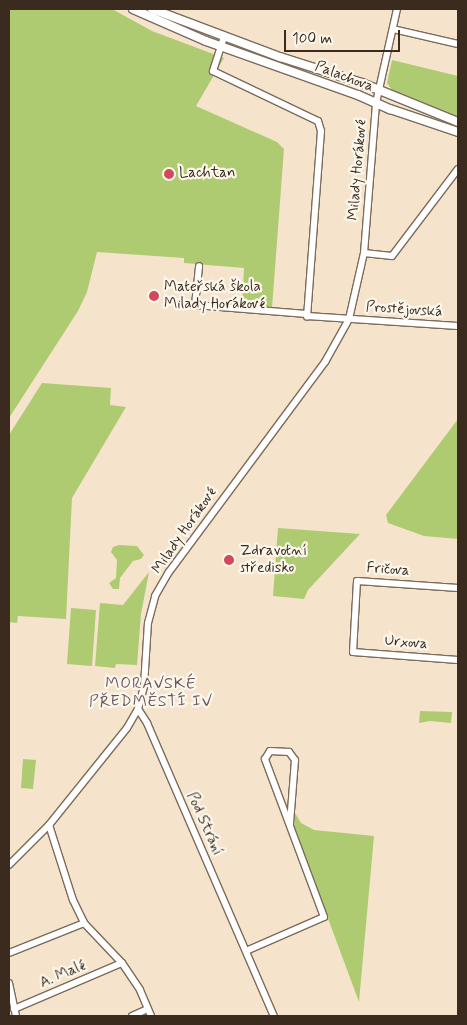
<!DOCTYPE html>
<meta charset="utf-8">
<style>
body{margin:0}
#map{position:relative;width:467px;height:1025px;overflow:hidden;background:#f5e4cb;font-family:Mynerve,sans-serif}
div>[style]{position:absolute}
.green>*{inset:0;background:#afcb72}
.roads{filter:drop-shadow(1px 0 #7c6b5b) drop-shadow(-1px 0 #7c6b5b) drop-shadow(0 1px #7c6b5b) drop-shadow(0 -1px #7c6b5b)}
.minor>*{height:6px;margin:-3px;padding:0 3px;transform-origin:3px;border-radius:3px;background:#fff}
.tertiary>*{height:8px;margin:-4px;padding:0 4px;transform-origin:4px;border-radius:4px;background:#fff}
.dots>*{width:14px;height:14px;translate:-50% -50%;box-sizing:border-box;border:2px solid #fbf7ec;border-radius:50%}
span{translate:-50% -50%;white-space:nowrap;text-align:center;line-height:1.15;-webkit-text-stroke:4.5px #fbf7ec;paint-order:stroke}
.street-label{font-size:15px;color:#3b2a1e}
.poi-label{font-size:15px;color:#3b2a1e}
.left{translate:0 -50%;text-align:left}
.neighbourhood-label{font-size:16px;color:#6b545d;letter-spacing:1px}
.frame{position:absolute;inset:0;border:10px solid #3b2a1e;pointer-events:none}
.scale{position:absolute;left:284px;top:30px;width:116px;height:22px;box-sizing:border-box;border:2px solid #3b2a1e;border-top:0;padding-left:6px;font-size:15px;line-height:18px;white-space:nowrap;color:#3b2a1e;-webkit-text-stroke:4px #fbf7ec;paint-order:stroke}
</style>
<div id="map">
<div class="green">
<div style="clip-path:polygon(9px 9px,112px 9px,152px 31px,224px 58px,196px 106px,277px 142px,284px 149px,272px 308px,242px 305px,244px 268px,184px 263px,184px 258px,97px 252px,87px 292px,78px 311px,9px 418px)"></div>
<div style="clip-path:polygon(392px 60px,458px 76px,458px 117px,392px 90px,387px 83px)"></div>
<div style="clip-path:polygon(42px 383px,111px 388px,110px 405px,126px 407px,72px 498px,66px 619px,18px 616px,17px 623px,9px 622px,9px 435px)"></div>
<div style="clip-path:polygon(458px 419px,458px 539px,424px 536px,388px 523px,386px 515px)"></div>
<div style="clip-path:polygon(278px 528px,360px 534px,308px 590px,304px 599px,273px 596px)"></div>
<div style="clip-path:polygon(119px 545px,137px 546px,144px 555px,141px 559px,133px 561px,120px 578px,119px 589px,113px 589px,109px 583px,116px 578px,117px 560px,111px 552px,113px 547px)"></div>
<div style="clip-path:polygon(149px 572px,141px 614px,137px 665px,116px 664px,115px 668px,95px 666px,100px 603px,123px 605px)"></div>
<div style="clip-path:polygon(71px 608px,96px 610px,92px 666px,67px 664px)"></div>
<div style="clip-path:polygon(420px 711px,452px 712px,451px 723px,430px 721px,419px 723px)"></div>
<div style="clip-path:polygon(23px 759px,36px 760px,33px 789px,21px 788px)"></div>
<div style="clip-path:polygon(295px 813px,301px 823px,314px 830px,374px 836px,359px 1002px,294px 827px)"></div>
</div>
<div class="roads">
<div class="minor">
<div style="left:393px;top:29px;width:67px;rotate:13deg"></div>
<div style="left:224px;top:37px;width:36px;rotate:108deg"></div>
<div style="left:213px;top:71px;width:116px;rotate:25.5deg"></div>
<div style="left:318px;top:121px;width:10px;rotate:73deg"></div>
<div style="left:321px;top:131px;width:186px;rotate:94.3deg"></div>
<div style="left:307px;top:316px;width:151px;rotate:3.8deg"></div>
<div style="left:364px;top:253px;width:28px;rotate:6deg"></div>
<div style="left:392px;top:256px;width:109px;rotate:-52.8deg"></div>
<div style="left:183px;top:304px;width:124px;rotate:4.6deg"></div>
<div style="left:195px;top:305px;width:39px;rotate:-84deg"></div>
<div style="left:458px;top:588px;width:101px;rotate:-176deg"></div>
<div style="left:357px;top:581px;width:71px;rotate:93.2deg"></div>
<div style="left:353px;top:652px;width:105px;rotate:4.4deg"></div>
<div style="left:138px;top:709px;width:17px;rotate:57deg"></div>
<div style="left:147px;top:723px;width:319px;rotate:66.6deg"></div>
<div style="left:49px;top:825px;width:79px;rotate:72.3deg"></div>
<div style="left:73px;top:900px;width:25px;rotate:64deg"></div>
<div style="left:84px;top:923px;width:55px;rotate:46.5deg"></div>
<div style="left:122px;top:963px;width:32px;rotate:56deg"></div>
<div style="left:140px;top:990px;width:28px;rotate:67deg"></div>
<div style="left:9px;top:865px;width:57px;rotate:-45deg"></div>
<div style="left:49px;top:825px;width:124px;rotate:-51.2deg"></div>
<div style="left:127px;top:728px;width:22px;rotate:-60deg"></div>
<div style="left:138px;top:709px;width:24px;rotate:-75deg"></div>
<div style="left:144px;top:686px;width:63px;rotate:-86.4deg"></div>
<div style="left:148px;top:623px;width:28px;rotate:-75deg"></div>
<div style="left:155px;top:596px;width:28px;rotate:-60deg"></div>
<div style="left:169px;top:572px;width:262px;rotate:-53.4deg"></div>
<div style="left:325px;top:362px;width:49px;rotate:-60.8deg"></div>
<div style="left:349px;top:319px;width:68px;rotate:-77.2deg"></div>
<div style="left:364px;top:253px;width:150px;rotate:-85.4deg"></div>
<div style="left:376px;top:103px;width:96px;rotate:-77.4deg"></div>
<div style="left:246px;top:951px;width:85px;rotate:-23.6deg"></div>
<div style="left:324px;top:917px;width:169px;rotate:-110.5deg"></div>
<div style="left:265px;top:759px;width:9px;rotate:-58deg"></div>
<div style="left:270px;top:751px;width:19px;rotate:3deg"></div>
<div style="left:289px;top:752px;width:10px;rotate:53deg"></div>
<div style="left:295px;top:760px;width:64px;rotate:94.5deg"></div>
<div style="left:9px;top:953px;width:81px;rotate:-21.8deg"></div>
<div style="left:9px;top:983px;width:34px;rotate:78deg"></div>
<div style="left:14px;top:1009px;width:117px;rotate:-23.1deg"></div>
<div style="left:132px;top:1016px;width:17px;rotate:-24deg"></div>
</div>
<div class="tertiary">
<div style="left:133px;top:9px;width:80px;rotate:23.7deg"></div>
<div style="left:206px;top:41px;width:161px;rotate:19.6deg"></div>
<div style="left:358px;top:95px;width:35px;rotate:24deg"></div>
<div style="left:390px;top:109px;width:72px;rotate:18.7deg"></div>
<div style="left:152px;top:9px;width:137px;rotate:20.6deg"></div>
<div style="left:280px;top:57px;width:86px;rotate:17.6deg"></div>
<div style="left:362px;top:83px;width:104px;rotate:22.1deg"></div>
</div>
</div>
<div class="dots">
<div style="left:169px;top:174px;background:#d1495b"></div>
<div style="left:154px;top:296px;background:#d1495b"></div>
<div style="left:229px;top:560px;background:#d1495b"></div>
</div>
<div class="street-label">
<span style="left:344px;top:77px;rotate:21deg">Palachova</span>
<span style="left:358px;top:170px;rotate:-85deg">Milady Horákové</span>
<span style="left:404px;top:310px;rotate:4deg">Prostějovská</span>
<span style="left:185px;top:531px;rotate:-55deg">Milady Horákové</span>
<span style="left:388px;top:570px;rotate:4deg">Fričova</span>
<span style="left:406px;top:643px;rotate:5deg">Urxova</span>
<span style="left:204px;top:824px;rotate:66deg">Pod Strání</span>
<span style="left:63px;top:975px;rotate:-23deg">A. Malé</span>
</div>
<div class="poi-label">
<span class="left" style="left:179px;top:174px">Lachtan</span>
<span class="left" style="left:164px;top:296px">Mateřská škola<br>Milady Horákové</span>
<span class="left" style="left:240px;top:560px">Zdravotní<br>středisko</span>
</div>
<div class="neighbourhood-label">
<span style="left:151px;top:693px">MORAVSKÉ<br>PŘEDMĚSTÍ IV</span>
</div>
<div class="frame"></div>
<div class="scale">100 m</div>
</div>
